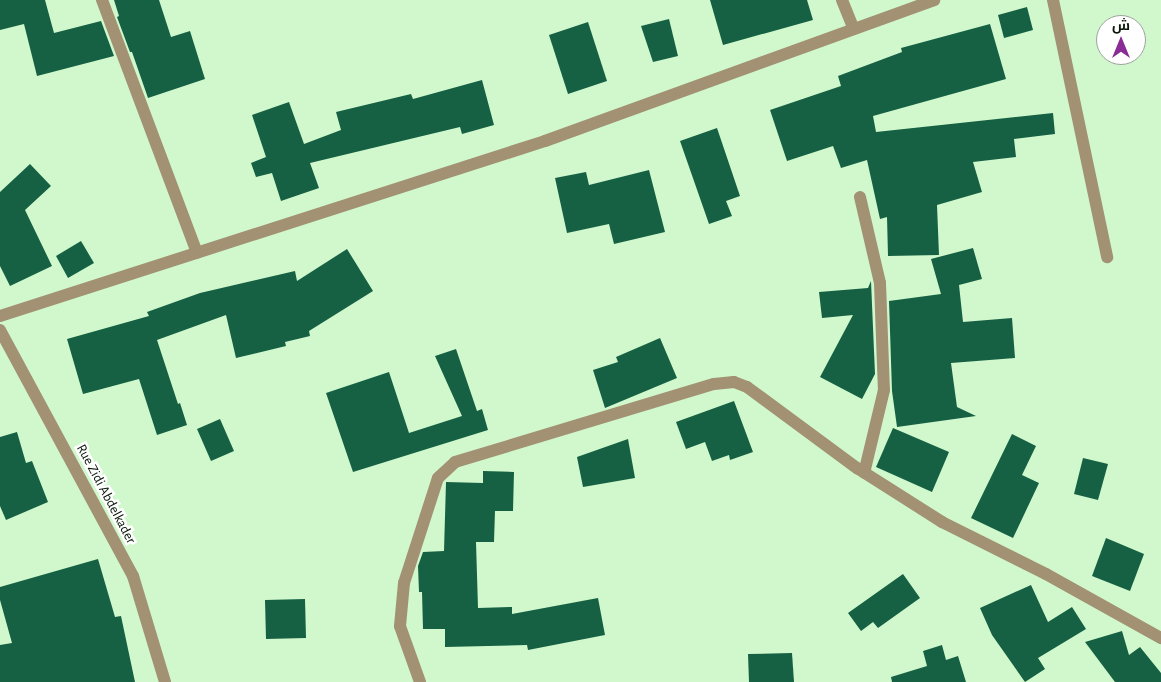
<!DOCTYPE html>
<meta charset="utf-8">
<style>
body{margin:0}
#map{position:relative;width:1161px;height:682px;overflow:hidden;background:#d0f8cc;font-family:"Alegreya Sans",Cairo,sans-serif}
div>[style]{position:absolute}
.building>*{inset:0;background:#166144}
.minor>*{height:12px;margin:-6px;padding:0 6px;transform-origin:6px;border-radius:6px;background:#a29172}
span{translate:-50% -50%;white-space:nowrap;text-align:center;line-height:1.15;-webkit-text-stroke:5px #fff;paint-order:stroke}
.street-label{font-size:14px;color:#0a1809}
.north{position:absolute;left:1096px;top:15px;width:50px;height:50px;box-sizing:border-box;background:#fff;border:1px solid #9da39d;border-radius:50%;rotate:0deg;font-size:14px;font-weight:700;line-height:20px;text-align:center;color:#0a1809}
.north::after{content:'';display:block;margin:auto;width:18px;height:22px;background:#892c96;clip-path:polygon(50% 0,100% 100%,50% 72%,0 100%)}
</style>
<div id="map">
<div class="building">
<div style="clip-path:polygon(0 0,45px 0,54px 33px,101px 21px,114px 56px,37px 76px,24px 24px,0 30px)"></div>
<div style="clip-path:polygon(114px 0,159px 0,171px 37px,190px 31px,205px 79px,148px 98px,132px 52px,130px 52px,117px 17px,119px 16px)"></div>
<div style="clip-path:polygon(710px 0,807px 0,813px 20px,723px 45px)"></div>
<div style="clip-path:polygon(1027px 7px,1033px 30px,1004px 38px,998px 15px)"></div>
<div style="clip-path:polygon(669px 19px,678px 56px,653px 62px,641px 26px)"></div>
<div style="clip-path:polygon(588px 22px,607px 81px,568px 94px,549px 35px)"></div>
<div style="clip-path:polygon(990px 24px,1006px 79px,873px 116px,876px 132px,1053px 113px,1055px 134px,1014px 139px,1016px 157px,973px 162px,982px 192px,937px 205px,939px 255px,888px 256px,887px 217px,880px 219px,867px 160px,841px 168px,833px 146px,787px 161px,770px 110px,841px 86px,838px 76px,902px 52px,901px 48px)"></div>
<div style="clip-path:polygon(482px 80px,494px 125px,462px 134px,460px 127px,310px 163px,319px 188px,281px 201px,272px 173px,256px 177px,251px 163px,266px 157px,252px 115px,289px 102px,304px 144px,341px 130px,336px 112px,411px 94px,413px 99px)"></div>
<div style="clip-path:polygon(717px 128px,740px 196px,726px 201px,732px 216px,709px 224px,680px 141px)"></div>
<div style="clip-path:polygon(30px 164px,51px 186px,25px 210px,52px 266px,10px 286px,0 266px,0 192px)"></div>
<div style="clip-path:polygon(649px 170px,665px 232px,614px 244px,609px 224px,567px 233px,555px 178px,586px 172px,589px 185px)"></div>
<div style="clip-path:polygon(81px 241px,94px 263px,68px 278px,56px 256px)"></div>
<div style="clip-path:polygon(973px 248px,982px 279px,959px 285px,963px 322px,1012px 318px,1015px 358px,951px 363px,957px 407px,976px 416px,897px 427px,892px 391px,889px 301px,941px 294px,931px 259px)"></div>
<div style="clip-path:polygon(347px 249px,373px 291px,309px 331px,310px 336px,285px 342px,286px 346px,236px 358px,226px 315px,157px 340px,178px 404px,180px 403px,187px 425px,157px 435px,139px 379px,83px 394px,67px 339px,149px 316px,147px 312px,200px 293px,295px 271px,297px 281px)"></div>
<div style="clip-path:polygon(871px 281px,875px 374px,862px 399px,820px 377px,853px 315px,822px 318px,819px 292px,868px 288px)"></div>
<div style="clip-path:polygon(660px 338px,677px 378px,605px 408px,593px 370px,618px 362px,616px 357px)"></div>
<div style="clip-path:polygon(456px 349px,477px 411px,482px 409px,488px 430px,353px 472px,326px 393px,389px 372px,409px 433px,462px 416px,435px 356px)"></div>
<div style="clip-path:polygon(734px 401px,753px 452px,730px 460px,729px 455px,712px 461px,705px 442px,686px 449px,676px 422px)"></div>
<div style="clip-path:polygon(220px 419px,234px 451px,211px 461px,197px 429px)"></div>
<div style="clip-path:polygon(893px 428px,949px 452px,932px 492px,876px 467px)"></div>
<div style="clip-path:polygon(17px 432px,26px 463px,32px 461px,48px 502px,6px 520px,0 506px,0 437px)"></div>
<div style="clip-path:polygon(1012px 434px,1036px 446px,1022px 475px,1039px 483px,1013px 538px,971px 518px)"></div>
<div style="clip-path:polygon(628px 439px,635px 478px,583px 487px,577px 457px)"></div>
<div style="clip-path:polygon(1083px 458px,1108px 464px,1098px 500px,1074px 494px)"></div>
<div style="clip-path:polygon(483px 471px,514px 472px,513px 511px,495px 511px,494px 542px,476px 542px,478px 608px,512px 607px,512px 614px,598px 598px,605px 635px,528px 650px,527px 645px,445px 647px,445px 629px,423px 629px,422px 592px,419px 592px,418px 566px,423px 552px,444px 551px,446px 482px,483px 483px)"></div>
<div style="clip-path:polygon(1106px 538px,1144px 554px,1130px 591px,1092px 576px)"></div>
<div style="clip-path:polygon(98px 559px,115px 617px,121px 616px,135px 682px,0 682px,0 645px,12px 643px,0 600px,0 587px)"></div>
<div style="clip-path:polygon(903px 574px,920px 598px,878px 628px,873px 622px,861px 631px,848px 613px)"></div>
<div style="clip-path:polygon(1031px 585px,1048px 622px,1072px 607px,1086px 629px,1038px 658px,1045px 669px,1025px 682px,992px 635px,980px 608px)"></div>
<div style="clip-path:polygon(305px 599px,306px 638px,266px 639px,265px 600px)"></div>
<div style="clip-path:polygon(1122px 631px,1129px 655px,1140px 647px,1161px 673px,1161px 682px,1115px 682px,1085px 642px)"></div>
<div style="clip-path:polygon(942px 645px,946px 660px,958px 656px,966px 682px,892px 682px,891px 677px,927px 666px,923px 651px)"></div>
<div style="clip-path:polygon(792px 653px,794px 682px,749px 682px,748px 654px)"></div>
</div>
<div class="minor">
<div style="left:102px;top:0;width:270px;rotate:69.4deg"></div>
<div style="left:842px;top:0;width:31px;rotate:68deg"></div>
<div style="left:1053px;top:0;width:263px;rotate:78.1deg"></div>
<div style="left:860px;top:197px;width:88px;rotate:76.9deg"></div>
<div style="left:880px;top:283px;width:107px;rotate:87.9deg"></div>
<div style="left:884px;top:390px;width:85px;rotate:103.5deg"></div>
<div style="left:0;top:316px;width:572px;rotate:-17.8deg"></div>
<div style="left:545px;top:141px;width:414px;rotate:-19.9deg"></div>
<div style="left:0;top:330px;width:280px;rotate:61.6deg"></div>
<div style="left:133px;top:576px;width:111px;rotate:73.2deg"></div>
<div style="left:420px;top:682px;width:59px;rotate:-109.7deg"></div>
<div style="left:400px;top:626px;width:43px;rotate:-84.7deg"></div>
<div style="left:404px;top:583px;width:110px;rotate:-72.1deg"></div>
<div style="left:438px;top:478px;width:23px;rotate:-43deg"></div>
<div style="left:455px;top:462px;width:270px;rotate:-16.8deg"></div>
<div style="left:714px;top:384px;width:20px;rotate:-6deg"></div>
<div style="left:734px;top:382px;width:14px;rotate:21deg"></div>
<div style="left:747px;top:387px;width:137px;rotate:36.4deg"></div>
<div style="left:857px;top:468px;width:101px;rotate:32.4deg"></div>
<div style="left:942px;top:522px;width:116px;rotate:26.6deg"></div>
<div style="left:1046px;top:574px;width:132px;rotate:29.1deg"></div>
</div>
<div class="street-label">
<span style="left:106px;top:494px;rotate:62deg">Rue Zidi Abdelkader</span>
</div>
<div class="north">ش</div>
</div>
